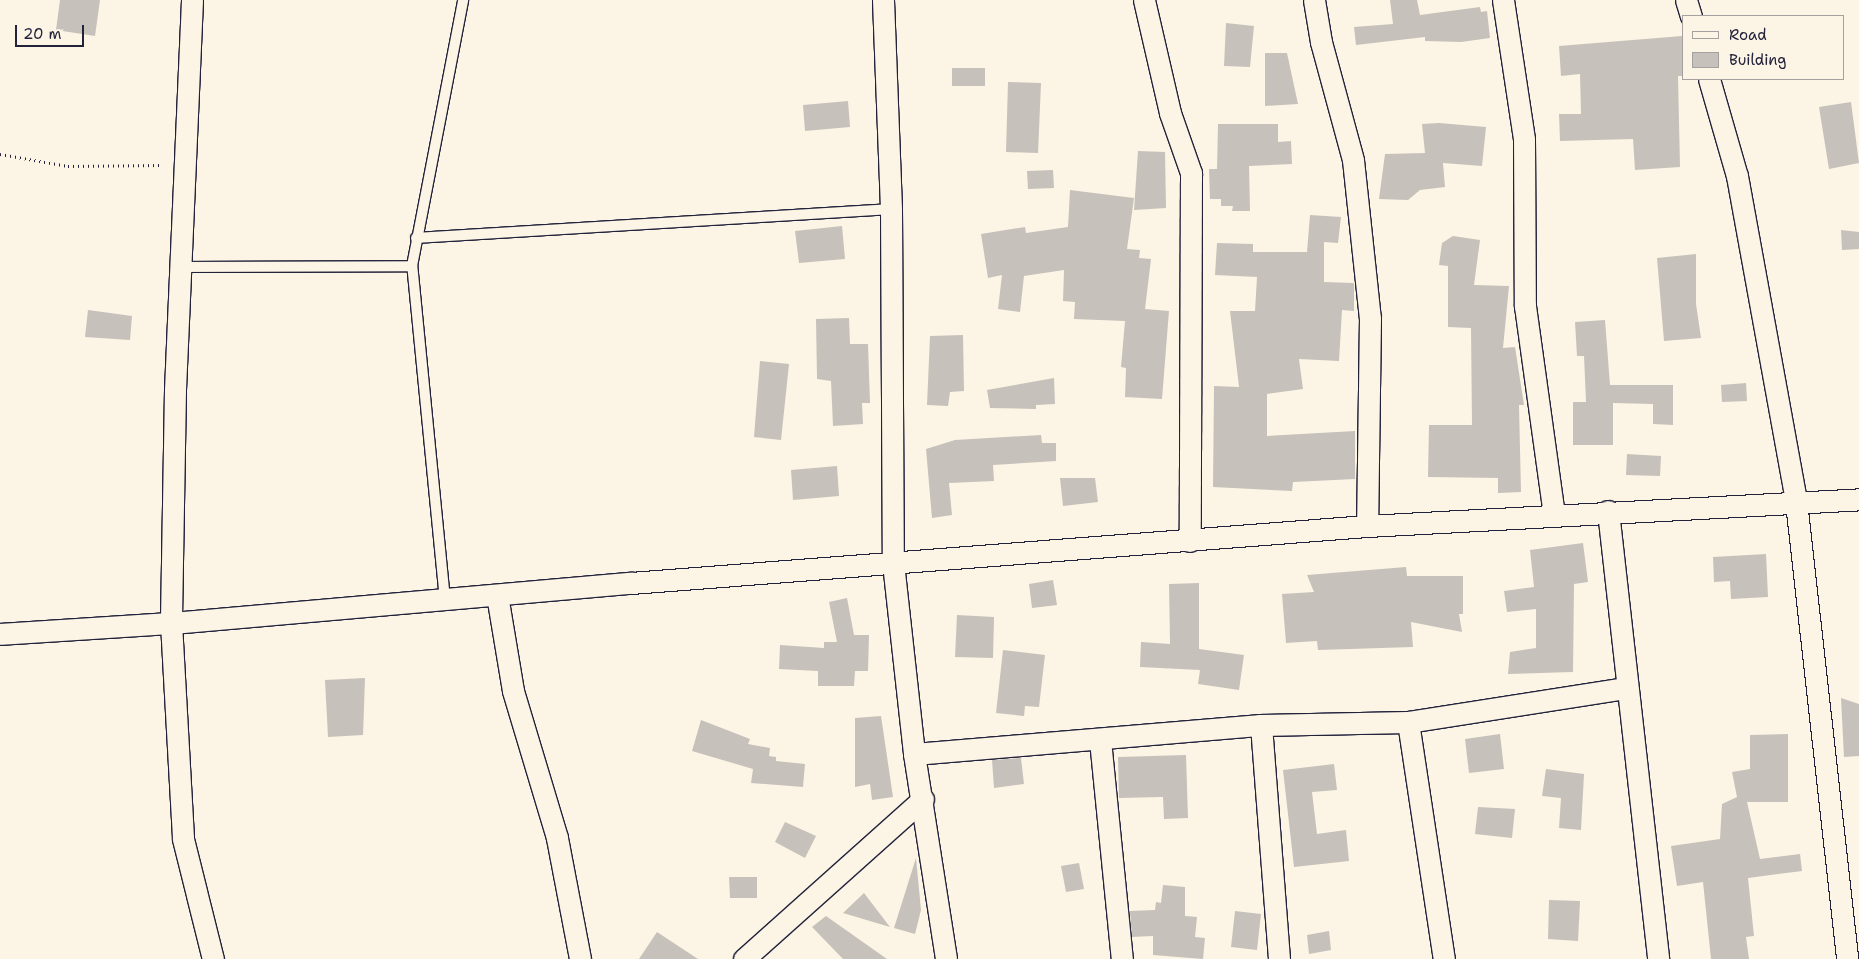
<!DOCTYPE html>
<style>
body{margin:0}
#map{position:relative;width:1859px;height:959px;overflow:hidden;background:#fcf5e5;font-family:"Shantell Sans",sans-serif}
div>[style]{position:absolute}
.building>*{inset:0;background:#c6c1bb}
.path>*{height:3px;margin-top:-1.5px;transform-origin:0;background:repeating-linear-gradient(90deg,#22223b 0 1px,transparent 0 5px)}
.roads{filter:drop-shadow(1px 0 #22223b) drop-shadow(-1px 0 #22223b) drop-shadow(0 1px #22223b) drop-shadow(0 -1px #22223b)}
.service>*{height:10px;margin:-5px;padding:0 5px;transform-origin:5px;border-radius:5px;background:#fcf5e5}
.minor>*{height:21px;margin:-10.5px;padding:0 10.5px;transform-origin:10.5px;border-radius:10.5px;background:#fcf5e5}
span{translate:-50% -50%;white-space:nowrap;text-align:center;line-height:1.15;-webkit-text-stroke:4.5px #fcf5e5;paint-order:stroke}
.legend{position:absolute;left:1682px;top:15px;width:162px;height:65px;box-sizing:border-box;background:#fcf5e5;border:1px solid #a5a1a1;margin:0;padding:6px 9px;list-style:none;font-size:15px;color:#22223b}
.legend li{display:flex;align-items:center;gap:10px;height:25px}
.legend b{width:25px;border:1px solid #a5a1a1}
.scale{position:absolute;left:15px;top:25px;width:69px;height:22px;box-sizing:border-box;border:2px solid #22223b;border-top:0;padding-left:6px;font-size:15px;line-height:18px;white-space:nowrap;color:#22223b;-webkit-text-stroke:4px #fcf5e5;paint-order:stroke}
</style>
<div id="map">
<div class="building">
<div style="clip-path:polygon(60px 0,100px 0,95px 36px,56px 30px)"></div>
<div style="clip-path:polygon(1390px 0,1417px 0,1420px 15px,1480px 7px,1481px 12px,1487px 11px,1490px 38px,1461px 42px,1425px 41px,1425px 37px,1356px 45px,1354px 27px,1393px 24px)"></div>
<div style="clip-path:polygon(1226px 23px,1254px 26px,1250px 67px,1224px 66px)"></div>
<div style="clip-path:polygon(1682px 36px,1683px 76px,1678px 76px,1680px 167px,1635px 170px,1633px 139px,1560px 141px,1559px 114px,1581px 114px,1580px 74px,1561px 76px,1559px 46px)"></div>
<div style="clip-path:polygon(1265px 53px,1287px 53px,1298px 104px,1265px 106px)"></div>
<div style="clip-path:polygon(952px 68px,985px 68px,985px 86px,952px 86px)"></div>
<div style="clip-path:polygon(1008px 82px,1041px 83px,1038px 153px,1006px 152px)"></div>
<div style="clip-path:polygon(848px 101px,850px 127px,805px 131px,803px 105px)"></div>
<div style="clip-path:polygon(1851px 102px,1859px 163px,1829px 169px,1819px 107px)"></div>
<div style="clip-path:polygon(1439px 123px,1486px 127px,1482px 166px,1443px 163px,1445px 187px,1420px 190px,1408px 200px,1379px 199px,1385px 154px,1425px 153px,1422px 124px)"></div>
<div style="clip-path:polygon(1218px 124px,1278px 124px,1278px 142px,1291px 141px,1292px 164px,1249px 166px,1250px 211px,1232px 211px,1233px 206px,1221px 206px,1221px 199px,1210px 199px,1209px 169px,1217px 169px)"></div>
<div style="clip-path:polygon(1138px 151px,1165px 152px,1166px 208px,1134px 210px)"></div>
<div style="clip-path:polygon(1053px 170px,1054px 188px,1028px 189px,1027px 171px)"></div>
<div style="clip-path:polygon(1070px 190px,1134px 198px,1127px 249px,1140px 250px,1139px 258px,1151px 259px,1145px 309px,1169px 311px,1162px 399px,1125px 397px,1126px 368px,1121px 367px,1125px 321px,1074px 319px,1075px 302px,1063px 301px,1064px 270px,1024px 276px,1020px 312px,998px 309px,1002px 275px,988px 278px,981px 234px,1025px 227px,1026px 233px,1068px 227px)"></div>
<div style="clip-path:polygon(1310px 215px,1341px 217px,1338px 243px,1324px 242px,1324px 282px,1354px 283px,1354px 311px,1342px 310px,1339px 361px,1299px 359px,1303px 389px,1267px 394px,1267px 436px,1355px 431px,1355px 479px,1293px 482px,1292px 491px,1213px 487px,1214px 386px,1239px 387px,1230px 311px,1255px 311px,1257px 277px,1215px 275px,1217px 243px,1253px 244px,1253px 252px,1307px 252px)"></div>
<div style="clip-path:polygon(842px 226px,845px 259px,799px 263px,795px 231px)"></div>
<div style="clip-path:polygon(1841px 230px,1859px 232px,1859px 249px,1842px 250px)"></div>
<div style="clip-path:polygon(1453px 236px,1480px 240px,1474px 285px,1509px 286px,1503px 348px,1515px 347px,1524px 405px,1519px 405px,1521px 492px,1498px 493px,1498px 478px,1428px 477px,1429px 425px,1472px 425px,1471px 328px,1448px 327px,1448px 266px,1439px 265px,1442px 243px)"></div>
<div style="clip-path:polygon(1696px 254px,1696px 304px,1701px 338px,1664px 341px,1657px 258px)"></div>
<div style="clip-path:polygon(88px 310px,132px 316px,130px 340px,85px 337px)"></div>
<div style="clip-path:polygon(849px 318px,850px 344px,868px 344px,870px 403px,862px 403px,863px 424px,833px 426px,831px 381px,817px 379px,816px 319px)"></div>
<div style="clip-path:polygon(1605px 320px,1610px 385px,1673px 385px,1673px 425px,1653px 424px,1653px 404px,1613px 403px,1613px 445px,1573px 445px,1573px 402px,1586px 402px,1584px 356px,1577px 356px,1575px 322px)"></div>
<div style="clip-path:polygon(963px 335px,964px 391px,950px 392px,948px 406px,927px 405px,930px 336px)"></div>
<div style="clip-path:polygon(760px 361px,789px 364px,781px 440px,754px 437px)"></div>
<div style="clip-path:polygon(1054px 378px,1055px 404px,1036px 405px,1036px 409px,990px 408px,987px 390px)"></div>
<div style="clip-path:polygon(1746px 383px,1747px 401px,1722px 402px,1721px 385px)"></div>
<div style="clip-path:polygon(1041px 435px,1042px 443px,1056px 443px,1056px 461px,993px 465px,994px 481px,949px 483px,952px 515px,932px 518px,926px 449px,955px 440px)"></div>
<div style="clip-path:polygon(1627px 454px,1661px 456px,1660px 476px,1626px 475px)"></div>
<div style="clip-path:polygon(837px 466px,839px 496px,793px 500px,791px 470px)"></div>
<div style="clip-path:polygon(1060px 478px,1095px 478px,1098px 502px,1063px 506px)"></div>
<div style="clip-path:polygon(1583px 543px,1588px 582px,1574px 584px,1573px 672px,1508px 674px,1510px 652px,1536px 648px,1536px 609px,1507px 612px,1504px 591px,1534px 587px,1530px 550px)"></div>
<div style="clip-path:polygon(1766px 554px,1768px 597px,1731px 599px,1730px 581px,1714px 582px,1713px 557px)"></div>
<div style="clip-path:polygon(1406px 567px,1407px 576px,1463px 576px,1463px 614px,1459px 614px,1462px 632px,1411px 622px,1413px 647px,1318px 650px,1317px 641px,1286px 643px,1282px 594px,1314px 592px,1307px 575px)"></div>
<div style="clip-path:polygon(1053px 580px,1057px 605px,1032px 608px,1029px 584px)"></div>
<div style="clip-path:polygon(1199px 583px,1199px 649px,1244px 655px,1239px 690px,1198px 684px,1200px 670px,1140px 667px,1141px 642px,1170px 644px,1169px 584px)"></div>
<div style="clip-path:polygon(847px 598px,854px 635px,869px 635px,868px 671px,855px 671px,854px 686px,818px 686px,818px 671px,779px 669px,780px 645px,824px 648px,824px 642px,837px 642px,829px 602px)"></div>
<div style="clip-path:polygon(957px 615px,994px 617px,993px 658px,955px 657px)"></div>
<div style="clip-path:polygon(1003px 650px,1045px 655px,1039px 707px,1025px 706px,1024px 716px,996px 713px)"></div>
<div style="clip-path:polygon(365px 678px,363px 735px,328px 737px,325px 680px)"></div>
<div style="clip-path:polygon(1841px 698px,1859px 704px,1859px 756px,1844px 757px)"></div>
<div style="clip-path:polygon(881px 716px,893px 797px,872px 800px,870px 784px,855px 787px,855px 718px)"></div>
<div style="clip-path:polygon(701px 720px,750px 739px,748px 744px,770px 748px,769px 756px,776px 757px,776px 761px,805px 764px,803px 787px,751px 783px,753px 769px,692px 751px)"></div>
<div style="clip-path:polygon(1500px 734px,1504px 769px,1469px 773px,1465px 739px)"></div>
<div style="clip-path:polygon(1788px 734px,1788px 802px,1747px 802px,1760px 859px,1800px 854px,1802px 871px,1748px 878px,1754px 936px,1746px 937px,1749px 959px,1711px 959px,1703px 882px,1677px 886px,1671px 846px,1720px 839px,1722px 804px,1737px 797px,1732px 772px,1750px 769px,1750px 735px)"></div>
<div style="clip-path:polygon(1186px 755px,1188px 818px,1164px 819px,1163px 797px,1119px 798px,1118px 757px)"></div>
<div style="clip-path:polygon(1021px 758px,1024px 784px,994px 788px,992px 760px)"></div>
<div style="clip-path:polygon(1334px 764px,1337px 790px,1312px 792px,1317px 834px,1346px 830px,1349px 861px,1294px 867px,1283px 770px)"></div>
<div style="clip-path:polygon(1546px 769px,1584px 774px,1581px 830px,1559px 828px,1561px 798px,1542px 796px)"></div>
<div style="clip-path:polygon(1478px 807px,1515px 809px,1512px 838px,1475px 834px)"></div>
<div style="clip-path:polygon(785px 822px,816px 836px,805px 858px,775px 842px)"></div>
<div style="clip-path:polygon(916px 858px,921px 910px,915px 934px,894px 928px)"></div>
<div style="clip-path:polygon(1079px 863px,1084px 889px,1066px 892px,1061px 866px)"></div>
<div style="clip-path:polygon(729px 877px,757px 877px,757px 898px,730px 898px)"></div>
<div style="clip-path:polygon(1163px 885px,1185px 887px,1185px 916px,1197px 917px,1195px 937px,1205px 938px,1203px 959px,1153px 955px,1153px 936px,1132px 937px,1130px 911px,1155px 910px,1156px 902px,1161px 903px)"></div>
<div style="clip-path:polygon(864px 893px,890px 927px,843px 913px)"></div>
<div style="clip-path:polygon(1549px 900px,1580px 901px,1578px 941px,1548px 939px)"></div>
<div style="clip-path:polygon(1235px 911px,1261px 914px,1257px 950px,1231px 947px)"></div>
<div style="clip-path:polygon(826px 916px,887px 959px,843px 959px,812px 927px)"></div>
<div style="clip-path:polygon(1329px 931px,1331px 950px,1309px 954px,1307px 935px)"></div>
<div style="clip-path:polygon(657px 932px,698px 959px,639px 959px)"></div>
</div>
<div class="path">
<div style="left:0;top:154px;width:69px;rotate:10deg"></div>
<div style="left:68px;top:166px;width:95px;rotate:-0.6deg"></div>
</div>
<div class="roads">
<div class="service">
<div style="left:416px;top:238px;width:476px;rotate:-3.5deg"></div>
<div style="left:181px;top:267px;width:231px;rotate:-0.2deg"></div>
<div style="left:445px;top:600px;width:336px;rotate:-95.6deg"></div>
<div style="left:412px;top:266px;width:271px;rotate:-79.1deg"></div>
</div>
<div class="minor">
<div style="left:192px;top:0;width:390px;rotate:92.5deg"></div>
<div style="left:175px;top:390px;width:233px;rotate:91deg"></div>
<div style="left:171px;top:623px;width:216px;rotate:86.8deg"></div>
<div style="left:183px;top:839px;width:124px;rotate:76deg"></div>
<div style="left:883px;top:0;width:209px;rotate:87.8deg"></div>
<div style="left:891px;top:209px;width:354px;rotate:89.7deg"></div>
<div style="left:893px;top:563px;width:192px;rotate:83.7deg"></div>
<div style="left:914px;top:754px;width:207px;rotate:81.1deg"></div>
<div style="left:1144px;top:0;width:116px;rotate:77deg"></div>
<div style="left:1170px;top:113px;width:64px;rotate:70.7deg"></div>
<div style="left:1191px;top:173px;width:368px;rotate:90.2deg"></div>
<div style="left:1314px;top:0;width:43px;rotate:80.5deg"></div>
<div style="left:1321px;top:42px;width:122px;rotate:74.8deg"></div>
<div style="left:1353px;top:160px;width:159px;rotate:83.9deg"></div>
<div style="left:1370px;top:318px;width:208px;rotate:90.8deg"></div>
<div style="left:1503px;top:0;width:141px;rotate:81.4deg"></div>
<div style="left:1524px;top:139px;width:167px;rotate:89.7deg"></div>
<div style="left:1525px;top:306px;width:210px;rotate:82.1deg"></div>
<div style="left:1686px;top:0;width:17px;rotate:73deg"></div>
<div style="left:1709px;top:79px;width:101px;rotate:73.9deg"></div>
<div style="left:1737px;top:176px;width:331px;rotate:79.7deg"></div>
<div style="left:1796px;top:502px;width:460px;rotate:83.6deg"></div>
<div style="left:1608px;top:511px;width:451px;rotate:83.6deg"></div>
<div style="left:497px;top:595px;width:97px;rotate:80.5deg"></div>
<div style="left:513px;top:691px;width:153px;rotate:73.3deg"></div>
<div style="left:557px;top:838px;width:123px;rotate:79.2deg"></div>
<div style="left:0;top:634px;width:171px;rotate:-3.7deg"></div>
<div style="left:171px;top:623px;width:462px;rotate:-5deg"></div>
<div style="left:631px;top:583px;width:738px;rotate:-4.43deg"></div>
<div style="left:1367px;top:526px;width:493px;rotate:-3.1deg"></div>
<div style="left:1408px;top:722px;width:240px;rotate:81.4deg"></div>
<div style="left:1261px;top:725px;width:235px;rotate:85.6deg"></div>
<div style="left:1100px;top:740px;width:220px;rotate:84.3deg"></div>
<div style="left:914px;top:754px;width:348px;rotate:-4.8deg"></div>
<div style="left:1261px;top:725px;width:147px;rotate:-1.2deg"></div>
<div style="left:1408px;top:722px;width:220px;rotate:-8.9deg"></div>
<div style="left:744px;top:959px;width:240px;rotate:-41.8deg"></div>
</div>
</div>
<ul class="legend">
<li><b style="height:6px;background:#fcf5e5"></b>Road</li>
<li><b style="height:14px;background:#c6c1bb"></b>Building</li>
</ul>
<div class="scale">20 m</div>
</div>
